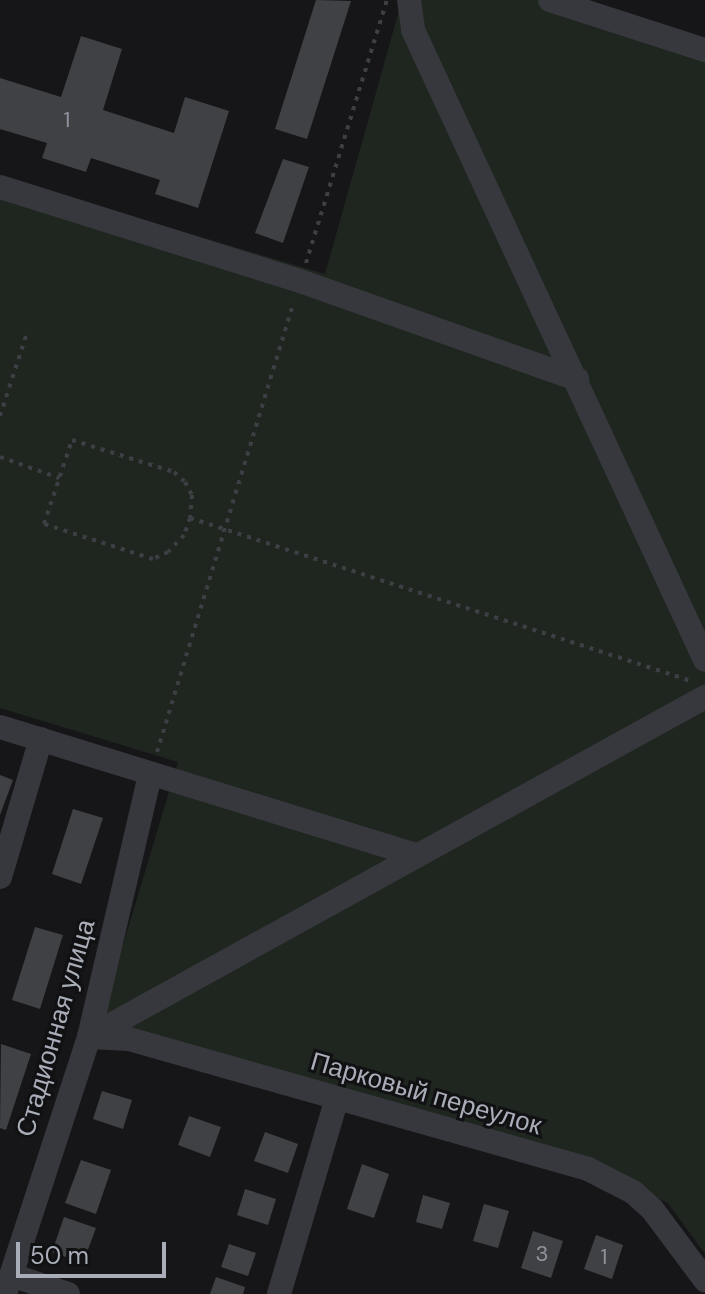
<!DOCTYPE html>
<meta charset="utf-8">
<style>
body{margin:0}
#map{position:relative;width:705px;height:1294px;overflow:hidden;background:#161618;font-family:"DM Sans",sans-serif}
div>[style]{position:absolute}
.green>*{inset:0;background:#1e261f}
.building>*{inset:0;background:#404145}
.path>*{height:4px;margin-top:-2px;transform-origin:0;background:repeating-linear-gradient(90deg,#3d3f44 0 4px,transparent 0 10px)}
.minor>*{height:24px;margin:-12px;padding:0 12px;transform-origin:12px;border-radius:12px;background:#37383d}
span{translate:-50% -50%;white-space:nowrap;text-align:center;line-height:1.15;-webkit-text-stroke:6px #111113;paint-order:stroke}
.number-label{font-size:22px;color:#8e929b}
.number-label span{-webkit-text-stroke-width:0}
.street-label{font-size:26px;color:#a8adb8}
.scale{position:absolute;left:16px;top:1242px;width:150px;height:36px;box-sizing:border-box;border:4px solid #a8adb8;border-top:0;padding-left:10px;font-size:24px;line-height:28px;white-space:nowrap;color:#a8adb8;-webkit-text-stroke:6px #111113;paint-order:stroke}
</style>
<div id="map">
<div class="green">
<div style="clip-path:polygon(402px 0,561px 0,705px 48px,705px 1254px,668px 1203px,592px 1170px,101px 1018px,178px 762px,0 708px,0 177px,325px 274px)"></div>
</div>
<div class="building">
<div style="clip-path:polygon(316px 0,351px 1px,307px 139px,275px 129px)"></div>
<div style="clip-path:polygon(81px 36px,122px 49px,103px 110px,174px 133px,185px 97px,229px 111px,198px 208px,155px 194px,160px 180px,91px 158px,86px 172px,42px 158px,47px 143px,0 129px,0 78px,61px 97px)"></div>
<div style="clip-path:polygon(283px 159px,309px 167px,283px 243px,255px 233px)"></div>
<div style="clip-path:polygon(0 775px,13px 780px,0 815px)"></div>
<div style="clip-path:polygon(73px 809px,103px 818px,81px 884px,52px 874px)"></div>
<div style="clip-path:polygon(35px 927px,63px 935px,40px 1009px,12px 1000px)"></div>
<div style="clip-path:polygon(1px 1044px,31px 1054px,6px 1130px,0 1128px)"></div>
<div style="clip-path:polygon(102px 1091px,132px 1100px,123px 1129px,93px 1119px)"></div>
<div style="clip-path:polygon(189px 1116px,221px 1127px,210px 1157px,178px 1145px)"></div>
<div style="clip-path:polygon(265px 1132px,298px 1144px,288px 1173px,254px 1161px)"></div>
<div style="clip-path:polygon(81px 1160px,111px 1170px,96px 1214px,65px 1203px)"></div>
<div style="clip-path:polygon(362px 1164px,389px 1174px,374px 1218px,347px 1209px)"></div>
<div style="clip-path:polygon(245px 1189px,276px 1199px,268px 1225px,237px 1215px)"></div>
<div style="clip-path:polygon(423px 1195px,450px 1203px,442px 1229px,416px 1222px)"></div>
<div style="clip-path:polygon(484px 1204px,509px 1211px,498px 1248px,473px 1241px)"></div>
<div style="clip-path:polygon(64px 1217px,96px 1228px,83px 1263px,52px 1252px)"></div>
<div style="clip-path:polygon(533px 1231px,563px 1241px,551px 1278px,521px 1268px)"></div>
<div style="clip-path:polygon(596px 1235px,623px 1245px,612px 1279px,584px 1269px)"></div>
<div style="clip-path:polygon(229px 1244px,256px 1253px,248px 1276px,221px 1267px)"></div>
<div style="clip-path:polygon(216px 1277px,245px 1287px,243px 1294px,210px 1294px)"></div>
</div>
<div class="path">
<div style="left:306px;top:263px;width:275px;rotate:-72.9deg"></div>
<div style="left:0;top:416px;width:90px;rotate:-72deg"></div>
<div style="left:72px;top:440px;width:107px;rotate:17.4deg"></div>
<div style="left:174px;top:472px;width:15px;rotate:42deg"></div>
<div style="left:185px;top:482px;width:15px;rotate:62deg"></div>
<div style="left:192px;top:495px;width:23px;rotate:95deg"></div>
<div style="left:190px;top:518px;width:18px;rotate:109deg"></div>
<div style="left:184px;top:535px;width:23px;rotate:133deg"></div>
<div style="left:168px;top:552px;width:17px;rotate:155deg"></div>
<div style="left:153px;top:559px;width:114px;rotate:-162.2deg"></div>
<div style="left:44px;top:524px;width:89px;rotate:-71.6deg"></div>
<div style="left:0;top:457px;width:63px;rotate:19.6deg"></div>
<div style="left:190px;top:518px;width:527px;rotate:18.02deg"></div>
<div style="left:157px;top:752px;width:470px;rotate:-73.1deg"></div>
</div>
<div class="minor">
<div style="left:409px;top:0;width:30px;rotate:82deg"></div>
<div style="left:413px;top:30px;width:694px;rotate:65.13deg"></div>
<div style="left:550px;top:0;width:163px;rotate:17.9deg"></div>
<div style="left:0;top:187px;width:314px;rotate:17.4deg"></div>
<div style="left:300px;top:281px;width:294px;rotate:19.5deg"></div>
<div style="left:0;top:727px;width:435px;rotate:17.1deg"></div>
<div style="left:0;top:877px;width:144px;rotate:-73.5deg"></div>
<div style="left:89px;top:1037px;width:704px;rotate:-28.9deg"></div>
<div style="left:89px;top:1037px;width:40px;rotate:2.9deg"></div>
<div style="left:129px;top:1039px;width:477px;rotate:15.8deg"></div>
<div style="left:588px;top:1169px;width:51px;rotate:27.1deg"></div>
<div style="left:633px;top:1192px;width:25px;rotate:42deg"></div>
<div style="left:652px;top:1209px;width:89px;rotate:53.3deg"></div>
<div style="left:11px;top:1275px;width:60px;rotate:18.4deg"></div>
<div style="left:5px;top:1294px;width:270px;rotate:-71.9deg"></div>
<div style="left:89px;top:1037px;width:270px;rotate:-76.9deg"></div>
<div style="left:279px;top:1294px;width:204px;rotate:-73.5deg"></div>
</div>
<div class="number-label">
<span style="left:67px;top:120px">1</span>
<span style="left:542px;top:1254px">3</span>
<span style="left:604px;top:1257px">1</span>
</div>
<div class="street-label">
<span style="left:56px;top:1028px;rotate:-74deg">Стадионная улица</span>
<span style="left:426px;top:1094px;rotate:16deg">Парковый переулок</span>
</div>
<div class="scale">50 m</div>
</div>
